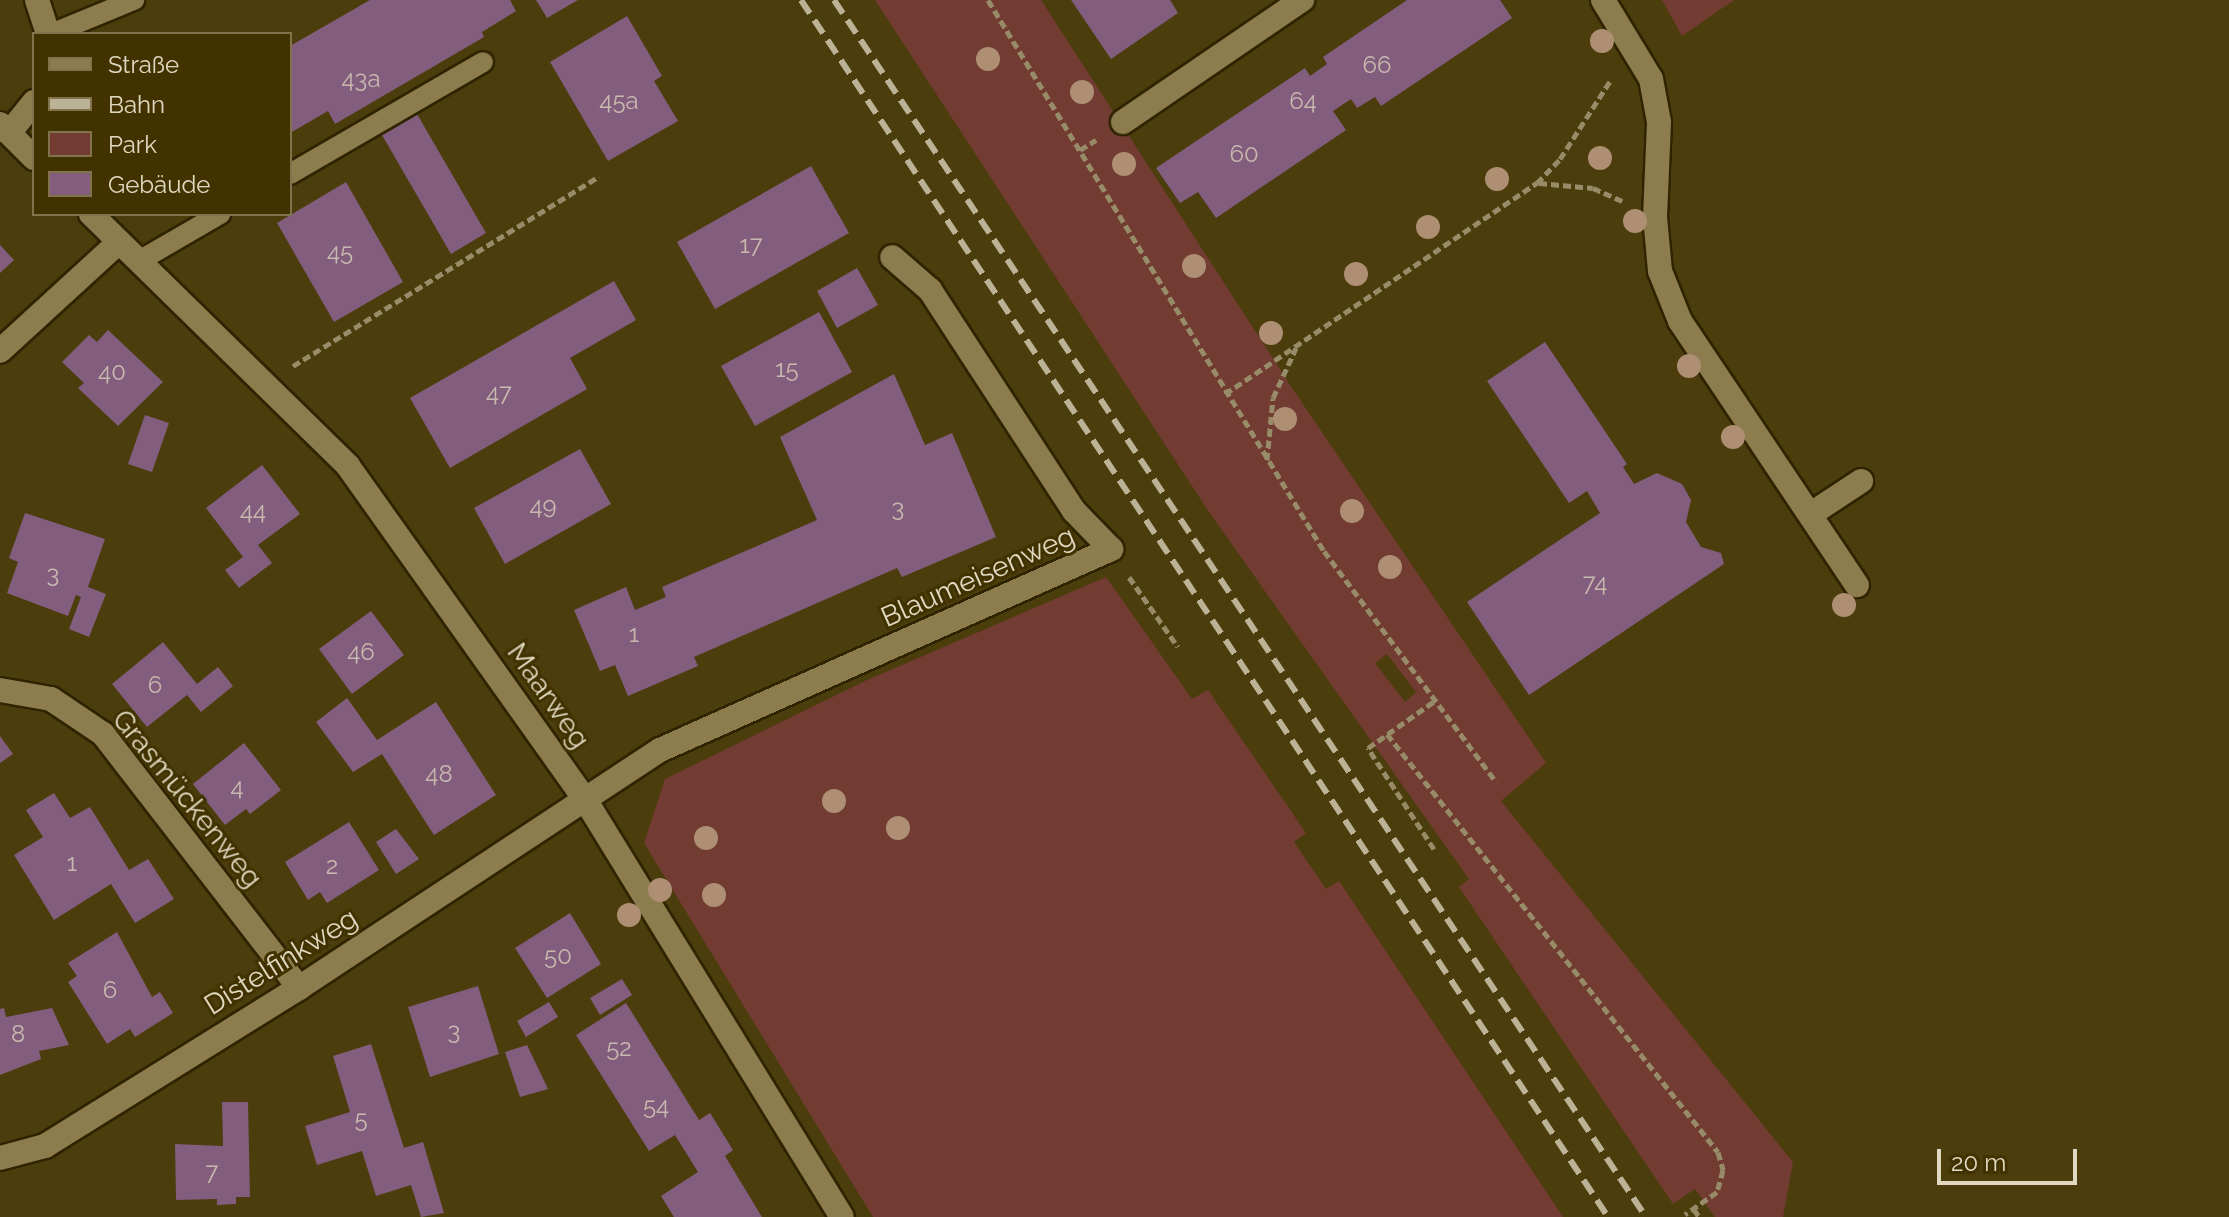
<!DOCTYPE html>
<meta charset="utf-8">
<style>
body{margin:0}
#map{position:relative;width:2229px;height:1217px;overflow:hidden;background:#4c3d0d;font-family:Raleway,sans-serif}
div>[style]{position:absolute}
.green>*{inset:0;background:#723c33}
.building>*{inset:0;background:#825d7d}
.path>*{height:5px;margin-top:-2.5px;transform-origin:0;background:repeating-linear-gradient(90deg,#988c68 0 8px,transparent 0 12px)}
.roads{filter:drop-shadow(2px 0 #2f2401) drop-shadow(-2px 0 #2f2401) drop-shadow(0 2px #2f2401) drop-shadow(0 -2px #2f2401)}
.lane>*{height:20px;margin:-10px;padding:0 10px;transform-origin:10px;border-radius:10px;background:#8c7c4e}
.street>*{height:24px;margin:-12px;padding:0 12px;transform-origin:12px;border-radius:12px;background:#8c7c4e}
.rail>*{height:6px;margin-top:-3px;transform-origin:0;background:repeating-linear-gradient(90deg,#bcb295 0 16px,transparent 0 24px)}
.trees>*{width:24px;height:24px;margin:-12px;border-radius:50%;background:#ae8f74}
span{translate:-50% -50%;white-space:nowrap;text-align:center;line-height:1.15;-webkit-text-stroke:6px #413200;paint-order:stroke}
.number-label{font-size:24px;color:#c8b9af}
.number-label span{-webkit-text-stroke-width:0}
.street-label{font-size:28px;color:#e0d8c0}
.legend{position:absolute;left:32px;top:32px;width:260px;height:184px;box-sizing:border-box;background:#413200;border:2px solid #81744d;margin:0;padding:10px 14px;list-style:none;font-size:24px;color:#e0d8c0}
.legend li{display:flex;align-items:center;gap:16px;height:40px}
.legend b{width:40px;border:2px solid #81744d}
.scale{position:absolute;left:1937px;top:1149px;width:140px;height:36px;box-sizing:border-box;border:4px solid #e0d8c0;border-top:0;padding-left:10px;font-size:24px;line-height:28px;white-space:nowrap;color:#e0d8c0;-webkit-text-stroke:6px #413200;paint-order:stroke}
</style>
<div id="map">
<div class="green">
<div style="clip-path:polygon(evenodd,875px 0,1041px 0,1292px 388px,1546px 763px,1501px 801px,1793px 1162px,1783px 1217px,1715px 1217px,1695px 1189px,1673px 1204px,1459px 887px,1469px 879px,1209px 512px,875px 0,1387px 654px,1416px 692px,1405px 702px,1375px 663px,1387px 654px)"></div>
<div style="clip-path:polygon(1662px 0,1734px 0,1682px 36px)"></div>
<div style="clip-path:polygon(1106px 577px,1192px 699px,1208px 690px,1306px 833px,1294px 842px,1326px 889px,1339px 881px,1563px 1217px,873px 1217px,644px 843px,665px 779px,865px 681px)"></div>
</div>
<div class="building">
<div style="clip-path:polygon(370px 0,510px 0,516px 11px,482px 32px,484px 37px,335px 124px,328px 111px,290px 133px,290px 46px)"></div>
<div style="clip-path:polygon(536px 0,578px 0,547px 18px)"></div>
<div style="clip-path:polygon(1071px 0,1170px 0,1178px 13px,1111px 59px)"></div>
<div style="clip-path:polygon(1407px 0,1500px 0,1512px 18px,1381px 106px,1375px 97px,1357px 108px,1351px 99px,1333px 111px,1346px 130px,1216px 218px,1198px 192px,1180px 203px,1156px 168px,1305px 68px,1310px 76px,1327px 64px,1323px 57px)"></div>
<div style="clip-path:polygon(627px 16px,662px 76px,654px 81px,678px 121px,608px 161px,550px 62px)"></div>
<div style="clip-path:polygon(417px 114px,486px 233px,451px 254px,382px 135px)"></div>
<div style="clip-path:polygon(811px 166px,849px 233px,715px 309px,677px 242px)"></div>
<div style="clip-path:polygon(346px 182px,403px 282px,334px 322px,277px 223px)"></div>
<div style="clip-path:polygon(0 245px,14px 260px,0 273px)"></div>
<div style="clip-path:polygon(857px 268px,878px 305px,837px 328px,817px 291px)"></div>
<div style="clip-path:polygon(614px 281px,636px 320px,570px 358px,587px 389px,450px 468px,410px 398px)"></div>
<div style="clip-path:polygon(819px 312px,852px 372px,755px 426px,721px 366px)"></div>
<div style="clip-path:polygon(108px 330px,163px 382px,118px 426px,78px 388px,84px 383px,62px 362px,89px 335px,97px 342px)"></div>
<div style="clip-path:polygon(1545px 342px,1627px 464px,1623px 467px,1634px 484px,1657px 473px,1682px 484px,1691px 500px,1686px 522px,1701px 547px,1721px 553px,1724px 564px,1529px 695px,1467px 602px,1600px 513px,1587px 491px,1569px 503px,1487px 381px)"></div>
<div style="clip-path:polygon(894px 374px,925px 445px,952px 433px,996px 537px,902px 577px,897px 568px,694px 657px,698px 666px,628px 696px,615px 665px,600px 671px,574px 610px,626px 587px,635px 610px,666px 597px,662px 587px,817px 520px,780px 437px)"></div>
<div style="clip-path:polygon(145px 415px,169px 423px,152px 472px,128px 464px)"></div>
<div style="clip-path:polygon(580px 449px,611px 504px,505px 564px,474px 508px)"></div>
<div style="clip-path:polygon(262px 465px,300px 514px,258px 545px,272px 563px,239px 588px,225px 570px,243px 557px,206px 508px)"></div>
<div style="clip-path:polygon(25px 513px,105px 539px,88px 587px,106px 594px,89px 637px,69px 629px,81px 597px,76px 595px,68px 616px,7px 593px,18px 562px,9px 558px)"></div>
<div style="clip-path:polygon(371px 611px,404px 655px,352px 694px,319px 649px)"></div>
<div style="clip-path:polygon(163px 642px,197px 684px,218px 667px,233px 686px,201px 712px,187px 695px,147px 727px,112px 684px)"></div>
<div style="clip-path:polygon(347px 698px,377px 740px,436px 702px,496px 795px,434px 835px,382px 754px,353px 772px,316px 722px)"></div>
<div style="clip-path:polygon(0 736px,13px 754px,0 763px)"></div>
<div style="clip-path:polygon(244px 743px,281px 790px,250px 814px,246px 809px,225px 825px,193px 784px)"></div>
<div style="clip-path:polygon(54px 793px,70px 818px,90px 807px,129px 870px,148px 859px,174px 899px,135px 923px,111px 884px,54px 920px,14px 855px,43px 837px,26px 810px)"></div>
<div style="clip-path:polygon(349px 822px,379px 870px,327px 903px,320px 892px,308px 900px,285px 862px)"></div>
<div style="clip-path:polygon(396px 829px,419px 859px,396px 874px,376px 842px)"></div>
<div style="clip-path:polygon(570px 913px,601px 964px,547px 998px,515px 948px)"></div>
<div style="clip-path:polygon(117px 932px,152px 997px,160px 992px,173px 1013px,135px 1037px,130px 1029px,107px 1044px,68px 982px,77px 976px,68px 963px)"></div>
<div style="clip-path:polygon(622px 979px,632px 995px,600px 1015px,590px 998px)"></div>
<div style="clip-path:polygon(478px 986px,499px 1054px,430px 1077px,408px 1007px)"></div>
<div style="clip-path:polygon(549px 1002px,558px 1017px,526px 1037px,517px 1021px)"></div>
<div style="clip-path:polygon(626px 1003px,699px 1120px,710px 1113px,733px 1150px,725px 1156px,762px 1217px,674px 1217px,661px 1196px,698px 1172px,675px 1135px,649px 1151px,576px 1035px)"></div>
<div style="clip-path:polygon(4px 1008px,6px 1017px,52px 1008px,69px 1045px,39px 1051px,41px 1059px,0 1075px,0 1009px)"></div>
<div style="clip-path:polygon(371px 1044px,404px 1148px,423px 1142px,444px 1213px,421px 1217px,411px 1185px,376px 1196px,362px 1151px,317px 1165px,305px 1126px,350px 1112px,333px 1056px)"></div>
<div style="clip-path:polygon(527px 1045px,548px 1089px,520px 1097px,505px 1052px)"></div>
<div style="clip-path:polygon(222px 1102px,248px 1102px,250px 1197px,236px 1197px,236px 1204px,217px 1205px,217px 1199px,176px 1200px,175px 1144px,223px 1146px)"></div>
</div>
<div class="path">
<div style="left:988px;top:0;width:645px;rotate:58.63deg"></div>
<div style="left:1324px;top:551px;width:288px;rotate:53.3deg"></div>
<div style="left:1080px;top:150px;width:19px;rotate:-32deg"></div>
<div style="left:1539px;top:183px;width:54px;rotate:5.3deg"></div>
<div style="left:1593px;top:188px;width:32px;rotate:24deg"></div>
<div style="left:293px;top:366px;width:360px;rotate:-31.8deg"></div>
<div style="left:1225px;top:394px;width:377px;rotate:-34.1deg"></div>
<div style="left:1537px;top:183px;width:33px;rotate:-46deg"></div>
<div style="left:1560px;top:159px;width:93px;rotate:-57.3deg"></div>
<div style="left:1267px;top:460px;width:62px;rotate:-84.5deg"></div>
<div style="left:1273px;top:398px;width:55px;rotate:-65.3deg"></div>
<div style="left:1129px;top:577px;width:85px;rotate:55deg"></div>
<div style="left:1387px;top:734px;width:533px;rotate:51.63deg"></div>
<div style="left:1718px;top:1152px;width:19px;rotate:74deg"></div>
<div style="left:1723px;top:1170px;width:23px;rotate:105deg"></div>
<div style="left:1717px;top:1192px;width:39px;rotate:145deg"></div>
<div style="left:1434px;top:849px;width:121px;rotate:-123.2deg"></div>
<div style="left:1368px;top:748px;width:83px;rotate:-35.2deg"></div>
<div style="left:1694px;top:1209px;width:9px;rotate:58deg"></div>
</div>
<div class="roads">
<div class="lane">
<div style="left:51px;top:34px;width:90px;rotate:-22.3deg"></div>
<div style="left:290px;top:174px;width:223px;rotate:-30.1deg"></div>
<div style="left:139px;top:261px;width:94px;rotate:-30.1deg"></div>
</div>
<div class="street">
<div style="left:37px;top:0;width:36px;rotate:72deg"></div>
<div style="left:1603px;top:0;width:92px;rotate:58.7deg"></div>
<div style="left:1651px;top:79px;width:44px;rotate:79.5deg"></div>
<div style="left:1659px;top:122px;width:95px;rotate:92.4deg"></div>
<div style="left:1655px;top:217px;width:54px;rotate:84.7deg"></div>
<div style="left:1660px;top:271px;width:54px;rotate:68.2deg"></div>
<div style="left:1680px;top:321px;width:318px;rotate:56.2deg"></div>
<div style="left:1123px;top:122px;width:217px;rotate:-34.3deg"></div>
<div style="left:0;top:124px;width:48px;rotate:45deg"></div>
<div style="left:9px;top:133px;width:40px;rotate:-51deg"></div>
<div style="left:91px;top:214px;width:360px;rotate:44.4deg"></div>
<div style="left:348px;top:466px;width:411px;rotate:54.6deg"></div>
<div style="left:586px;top:801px;width:488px;rotate:58.4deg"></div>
<div style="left:0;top:351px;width:161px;rotate:-42.5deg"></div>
<div style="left:1811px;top:514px;width:60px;rotate:-33.4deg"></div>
<div style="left:0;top:690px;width:52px;rotate:10deg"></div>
<div style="left:51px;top:699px;width:63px;rotate:33.9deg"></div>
<div style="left:103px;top:734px;width:321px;rotate:52.3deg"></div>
<div style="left:0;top:1158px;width:47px;rotate:-14.9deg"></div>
<div style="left:45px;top:1146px;width:299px;rotate:-31.9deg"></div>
<div style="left:299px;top:988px;width:432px;rotate:-33.4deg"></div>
<div style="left:660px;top:750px;width:494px;rotate:-24deg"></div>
<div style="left:1111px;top:549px;width:53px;rotate:-134.2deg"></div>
<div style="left:1074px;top:511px;width:264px;rotate:-123.1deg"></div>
<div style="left:930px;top:290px;width:50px;rotate:-139deg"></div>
</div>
</div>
<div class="rail">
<div style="left:801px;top:0;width:1460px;rotate:56.45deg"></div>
<div style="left:834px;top:0;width:1463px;rotate:56.29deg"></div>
</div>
<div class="trees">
<div style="left:1602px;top:41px"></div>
<div style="left:988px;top:59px"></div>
<div style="left:1082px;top:92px"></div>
<div style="left:1600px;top:158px"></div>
<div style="left:1124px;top:164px"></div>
<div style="left:1497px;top:179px"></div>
<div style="left:1635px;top:221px"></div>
<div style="left:1428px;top:227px"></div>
<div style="left:1194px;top:266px"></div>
<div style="left:1356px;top:274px"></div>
<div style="left:1271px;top:333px"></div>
<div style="left:1689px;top:366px"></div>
<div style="left:1285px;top:419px"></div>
<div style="left:1733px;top:437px"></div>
<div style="left:1352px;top:511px"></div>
<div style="left:1390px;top:567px"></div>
<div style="left:1844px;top:605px"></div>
<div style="left:834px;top:801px"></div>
<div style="left:898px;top:828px"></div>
<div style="left:706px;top:838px"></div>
<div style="left:660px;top:890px"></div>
<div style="left:714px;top:895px"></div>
<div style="left:629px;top:915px"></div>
</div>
<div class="number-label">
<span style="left:1377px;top:65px">66</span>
<span style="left:361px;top:79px">43a</span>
<span style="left:619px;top:101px">45a</span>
<span style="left:1303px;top:101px">64</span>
<span style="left:1244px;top:154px">60</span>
<span style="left:751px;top:245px">17</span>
<span style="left:340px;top:252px">45</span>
<span style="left:787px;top:369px">15</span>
<span style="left:112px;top:372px">40</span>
<span style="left:499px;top:393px">47</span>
<span style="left:543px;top:506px">49</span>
<span style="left:898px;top:508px">3</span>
<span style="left:253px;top:511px">44</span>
<span style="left:53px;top:574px">3</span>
<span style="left:1595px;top:583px">74</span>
<span style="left:634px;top:634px">1</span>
<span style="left:361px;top:652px">46</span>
<span style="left:155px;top:685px">6</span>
<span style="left:439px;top:774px">48</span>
<span style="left:237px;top:787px">4</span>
<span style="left:72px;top:863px">1</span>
<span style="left:332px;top:866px">2</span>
<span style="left:558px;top:956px">50</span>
<span style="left:110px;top:990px">6</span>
<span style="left:454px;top:1031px">3</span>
<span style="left:18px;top:1034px">8</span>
<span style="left:619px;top:1048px">52</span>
<span style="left:656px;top:1106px">54</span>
<span style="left:361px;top:1119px">5</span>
<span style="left:212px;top:1172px">7</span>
</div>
<div class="street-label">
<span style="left:978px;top:577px;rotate:-24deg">Blaumeisenweg</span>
<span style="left:548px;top:696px;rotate:55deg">Maarweg</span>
<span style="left:187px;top:799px;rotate:51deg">Grasmückenweg</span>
<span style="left:281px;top:962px;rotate:-32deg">Distelfinkweg</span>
</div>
<ul class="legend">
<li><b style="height:10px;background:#8c7c4e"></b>Straße</li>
<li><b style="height:10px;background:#bcb295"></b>Bahn</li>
<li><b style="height:22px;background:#723c33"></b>Park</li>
<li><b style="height:22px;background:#825d7d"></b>Gebäude</li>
</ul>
<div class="scale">20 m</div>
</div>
